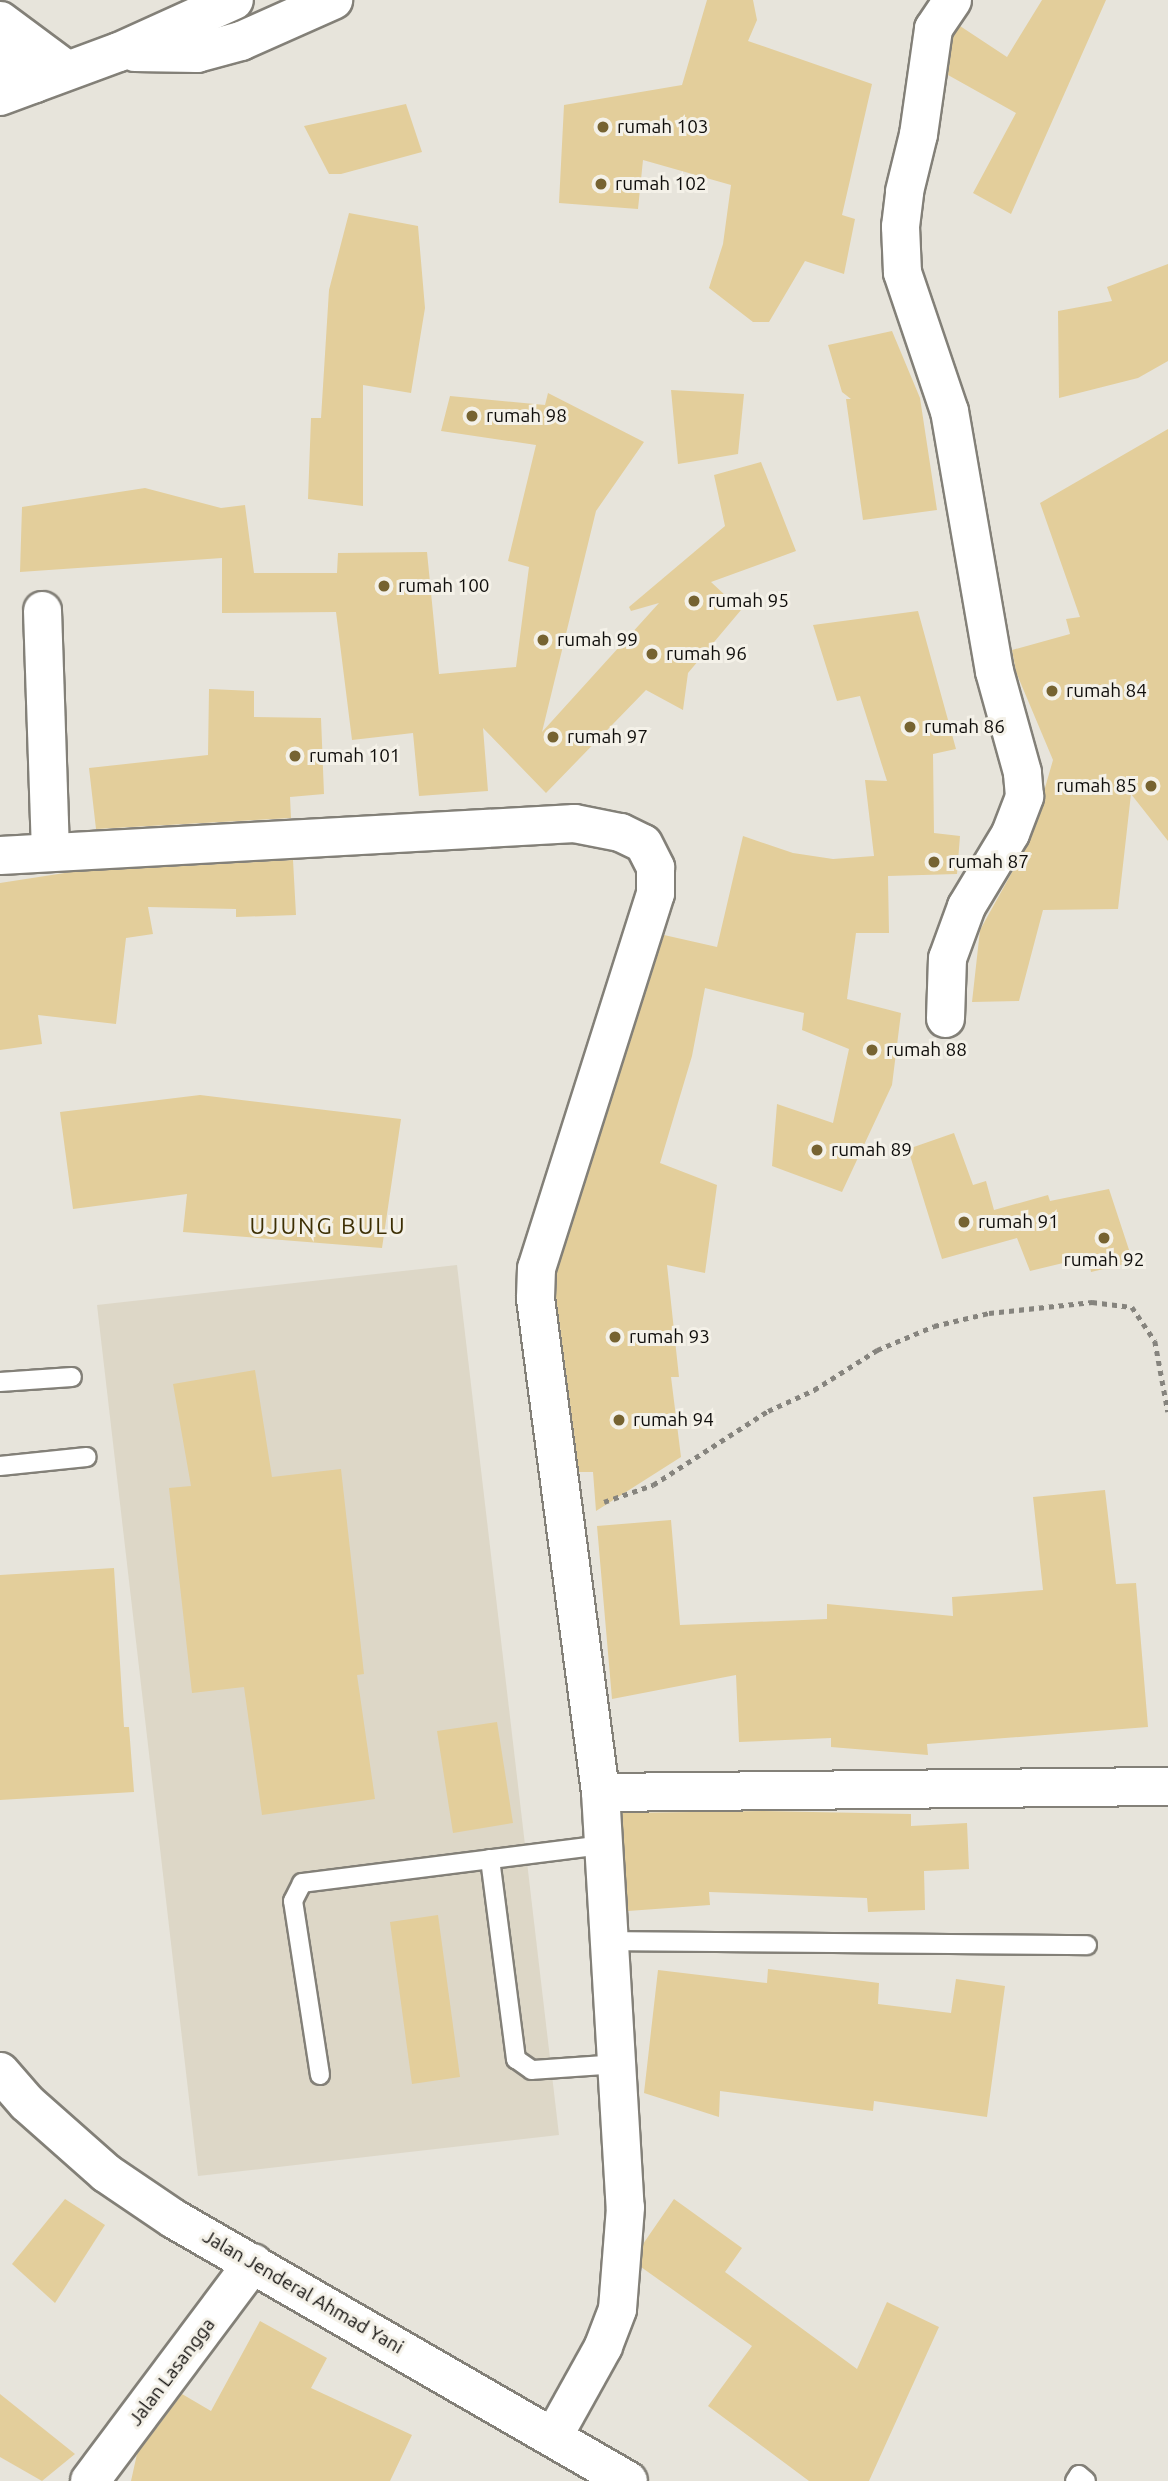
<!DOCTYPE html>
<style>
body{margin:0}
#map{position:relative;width:1168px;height:2481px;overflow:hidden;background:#e7e4db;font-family:Ubuntu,sans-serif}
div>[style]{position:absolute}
.built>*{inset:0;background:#ddd7c7}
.building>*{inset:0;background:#e3ce9b}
.path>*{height:4.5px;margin-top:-2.25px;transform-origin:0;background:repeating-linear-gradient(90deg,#86847e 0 5px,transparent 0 10px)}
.roads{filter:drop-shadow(2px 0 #838078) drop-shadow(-2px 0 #838078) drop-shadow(0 2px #838078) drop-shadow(0 -2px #838078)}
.service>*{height:18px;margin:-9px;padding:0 9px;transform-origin:9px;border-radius:9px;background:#fff}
.minor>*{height:37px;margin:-18.5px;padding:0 18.5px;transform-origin:18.5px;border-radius:18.5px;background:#fff}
.tertiary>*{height:38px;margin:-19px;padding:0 19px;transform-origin:19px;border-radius:19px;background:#fff}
.trunk>*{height:38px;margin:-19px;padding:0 19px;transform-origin:19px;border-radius:19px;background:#fff}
.dots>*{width:19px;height:19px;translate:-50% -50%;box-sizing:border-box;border:4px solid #f4f1e8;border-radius:50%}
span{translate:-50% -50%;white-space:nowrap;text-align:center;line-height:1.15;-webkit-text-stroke:6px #f4f1e8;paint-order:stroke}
.poi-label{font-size:19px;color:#0f0d0b}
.left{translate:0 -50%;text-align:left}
.right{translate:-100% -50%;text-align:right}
.street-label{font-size:19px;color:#0f0d0b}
.quarter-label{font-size:23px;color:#3d2f04;letter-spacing:2px}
</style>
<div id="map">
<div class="built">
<div style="clip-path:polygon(457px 1265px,559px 2135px,198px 2176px,97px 1305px)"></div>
</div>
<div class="building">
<div style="clip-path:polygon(707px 0,753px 0,757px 20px,748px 41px,872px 84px,842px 215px,855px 219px,844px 274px,805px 261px,769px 322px,753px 322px,709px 288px,723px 244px,731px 185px,643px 160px,638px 209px,559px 203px,564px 105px,682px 85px)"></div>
<div style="clip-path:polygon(1042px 0,1106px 0,1011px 214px,973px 193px,1016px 113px,948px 75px,953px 36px,960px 26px,1007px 57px)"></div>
<div style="clip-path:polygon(406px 104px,422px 152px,341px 174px,329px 174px,304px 126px)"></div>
<div style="clip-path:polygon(349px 213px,418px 226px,425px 308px,411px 393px,363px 385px,363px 506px,308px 499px,311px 418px,321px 418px,329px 290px)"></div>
<div style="clip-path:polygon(1168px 264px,1168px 361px,1138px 378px,1059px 398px,1058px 311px,1112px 301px,1107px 287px)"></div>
<div style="clip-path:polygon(892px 331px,920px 398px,937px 510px,863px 520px,846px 399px,851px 399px,842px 392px,828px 345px)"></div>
<div style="clip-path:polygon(671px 390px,744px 394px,738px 454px,678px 464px)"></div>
<div style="clip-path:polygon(548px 393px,644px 442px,596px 511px,542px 732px,659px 603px,631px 611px,629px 607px,725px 526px,714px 475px,761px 462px,796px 551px,711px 582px,741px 610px,688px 673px,683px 710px,646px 690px,546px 793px,483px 728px,488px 791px,419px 796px,413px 733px,352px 740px,336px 612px,222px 613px,222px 558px,20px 572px,22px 507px,145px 488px,221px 508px,245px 505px,254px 573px,337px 573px,338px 553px,427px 552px,439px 674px,516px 667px,529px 567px,508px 561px,536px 445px,441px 431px,450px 396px,545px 405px)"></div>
<div style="clip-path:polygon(1168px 429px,1168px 841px,1131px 794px,1118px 909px,1043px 910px,1019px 1001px,972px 1002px,980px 930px,1030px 840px,1053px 760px,1016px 672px,1012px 650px,1070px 634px,1066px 619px,1080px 617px,1040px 503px)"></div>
<div style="clip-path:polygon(918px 611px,956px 749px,933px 754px,934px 833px,960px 836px,957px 874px,888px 876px,889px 933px,856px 933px,847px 999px,901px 1013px,892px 1085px,842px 1192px,772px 1166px,777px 1104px,833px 1123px,849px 1049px,802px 1030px,804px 1013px,705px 988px,692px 1056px,660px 1163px,717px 1185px,705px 1273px,667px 1265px,679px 1377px,671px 1377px,681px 1457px,596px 1511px,593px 1472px,579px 1472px,556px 1297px,557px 1272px,664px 935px,717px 947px,743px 836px,793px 853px,833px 859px,874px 856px,865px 780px,887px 781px,860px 696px,837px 701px,813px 625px)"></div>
<div style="clip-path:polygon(209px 689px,254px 691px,254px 717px,321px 718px,324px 794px,290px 797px,291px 818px,96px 829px,89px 768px,208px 755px)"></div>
<div style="clip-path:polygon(293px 860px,296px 915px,236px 917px,236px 909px,148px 907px,153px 934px,126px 938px,116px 1024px,38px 1015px,42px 1044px,0 1050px,0 883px,71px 872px)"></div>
<div style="clip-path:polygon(200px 1095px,401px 1119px,382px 1248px,183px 1232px,187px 1194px,73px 1209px,60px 1112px)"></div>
<div style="clip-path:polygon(954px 1133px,973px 1185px,986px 1181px,994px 1210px,1048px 1195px,1050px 1201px,1109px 1189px,1133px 1262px,1091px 1272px,1088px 1257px,1030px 1271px,1017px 1238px,942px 1259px,908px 1149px)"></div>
<div style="clip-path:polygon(255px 1370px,272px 1477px,341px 1469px,364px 1674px,357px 1675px,375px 1799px,262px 1815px,244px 1687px,192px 1693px,169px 1488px,191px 1486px,173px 1384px)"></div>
<div style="clip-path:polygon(1105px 1490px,1116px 1584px,1136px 1583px,1148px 1727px,927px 1744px,928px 1755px,831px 1747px,831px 1738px,739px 1742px,736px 1675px,612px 1699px,597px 1526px,671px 1520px,680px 1625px,827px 1619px,827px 1604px,953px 1616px,952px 1597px,1043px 1590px,1033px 1497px)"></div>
<div style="clip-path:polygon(114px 1568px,124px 1727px,129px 1727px,134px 1792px,0 1800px,0 1575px)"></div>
<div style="clip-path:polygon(497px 1722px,513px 1823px,453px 1833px,437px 1731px)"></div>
<div style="clip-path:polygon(763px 1811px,911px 1814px,911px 1826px,967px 1823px,969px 1869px,924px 1871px,925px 1910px,868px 1912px,867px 1898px,709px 1892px,710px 1905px,628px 1911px,622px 1813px)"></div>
<div style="clip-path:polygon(438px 1915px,460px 2077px,412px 2084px,390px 1922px)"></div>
<div style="clip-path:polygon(768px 1969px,879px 1983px,878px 2004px,951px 2013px,956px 1979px,1005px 1986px,987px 2117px,874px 2101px,873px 2111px,720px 2091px,719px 2117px,644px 2093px,658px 1970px,767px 1983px)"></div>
<div style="clip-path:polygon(65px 2199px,105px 2225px,55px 2303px,12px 2264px)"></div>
<div style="clip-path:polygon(674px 2199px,742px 2248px,725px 2272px,857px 2369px,887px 2302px,939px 2327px,869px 2481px,809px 2481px,708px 2406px,752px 2346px,641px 2267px,643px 2244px)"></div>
<div style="clip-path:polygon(260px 2321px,327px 2358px,311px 2388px,412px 2435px,390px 2481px,131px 2481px,137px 2454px,182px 2394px,211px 2411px)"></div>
<div style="clip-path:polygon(0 2394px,75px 2454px,42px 2481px,0 2457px)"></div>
</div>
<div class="path">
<div style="left:604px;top:1502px;width:52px;rotate:-19.1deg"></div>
<div style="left:653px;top:1485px;width:137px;rotate:-32.8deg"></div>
<div style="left:768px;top:1411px;width:51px;rotate:-24.5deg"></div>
<div style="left:814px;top:1390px;width:75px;rotate:-32.4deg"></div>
<div style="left:877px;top:1350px;width:62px;rotate:-22.8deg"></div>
<div style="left:934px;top:1326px;width:57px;rotate:-13.3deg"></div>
<div style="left:989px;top:1313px;width:104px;rotate:-6.1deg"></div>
<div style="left:1092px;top:1302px;width:40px;rotate:7.1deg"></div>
<div style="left:1132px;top:1307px;width:41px;rotate:55.9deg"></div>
<div style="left:1155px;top:1341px;width:72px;rotate:79.6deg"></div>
</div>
<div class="roads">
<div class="service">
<div style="left:0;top:1382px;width:72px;rotate:-4deg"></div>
<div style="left:0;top:1466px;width:87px;rotate:-5.9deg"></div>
<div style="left:490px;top:1859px;width:202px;rotate:82.6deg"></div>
<div style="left:516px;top:2059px;width:19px;rotate:35deg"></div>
<div style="left:532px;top:2070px;width:85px;rotate:-4deg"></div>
<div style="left:608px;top:1941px;width:479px;rotate:0.5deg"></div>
<div style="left:320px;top:2075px;width:176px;rotate:-98.8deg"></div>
<div style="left:293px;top:1901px;width:20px;rotate:-63deg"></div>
<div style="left:302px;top:1883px;width:303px;rotate:-7.2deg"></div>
<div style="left:1075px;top:2481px;width:7px;rotate:-56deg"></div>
<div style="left:1079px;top:2475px;width:9px;rotate:41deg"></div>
</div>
<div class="minor">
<div style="left:0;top:20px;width:84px;rotate:36.7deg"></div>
<div style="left:0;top:59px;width:42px;rotate:35.2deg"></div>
<div style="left:42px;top:610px;width:241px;rotate:88.1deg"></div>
<div style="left:0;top:855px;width:575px;rotate:-3.19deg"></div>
<div style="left:574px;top:823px;width:47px;rotate:11.1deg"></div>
<div style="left:620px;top:832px;width:25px;rotate:26deg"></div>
<div style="left:643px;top:843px;width:27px;rotate:63deg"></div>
<div style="left:655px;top:867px;width:26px;rotate:90deg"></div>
<div style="left:655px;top:893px;width:393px;rotate:107.6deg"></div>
<div style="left:536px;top:1268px;width:30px;rotate:92deg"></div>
<div style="left:535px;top:1298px;width:498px;rotate:82.5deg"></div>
<div style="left:600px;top:1792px;width:416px;rotate:86.6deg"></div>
<div style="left:625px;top:2207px;width:102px;rotate:94.5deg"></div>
<div style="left:617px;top:2309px;width:40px;rotate:111deg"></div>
<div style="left:603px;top:2346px;width:103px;rotate:119.1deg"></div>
<div style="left:945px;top:1018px;width:60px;rotate:-88.1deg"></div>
<div style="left:947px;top:958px;width:55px;rotate:-69.9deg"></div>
<div style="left:966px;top:906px;width:85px;rotate:-58.9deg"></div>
<div style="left:1010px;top:833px;width:40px;rotate:-69deg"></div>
<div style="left:1024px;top:796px;width:24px;rotate:-95deg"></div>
<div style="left:1022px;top:772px;width:105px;rotate:-105.5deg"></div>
<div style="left:994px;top:671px;width:264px;rotate:-99.8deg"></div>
<div style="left:949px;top:411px;width:147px;rotate:-108.7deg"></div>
<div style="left:902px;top:272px;width:46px;rotate:-92.5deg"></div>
<div style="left:900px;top:226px;width:35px;rotate:-83deg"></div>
<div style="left:904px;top:191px;width:59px;rotate:-76.2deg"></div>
<div style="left:918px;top:134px;width:107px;rotate:-81.9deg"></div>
<div style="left:933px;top:28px;width:34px;rotate:-56deg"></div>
<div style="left:600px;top:1792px;width:568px;rotate:-0.61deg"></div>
</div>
<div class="tertiary">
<div style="left:90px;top:2481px;width:272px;rotate:-53.2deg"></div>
</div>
<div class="trunk">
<div style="left:135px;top:52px;width:62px;rotate:0.9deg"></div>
<div style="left:197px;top:53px;width:46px;rotate:-15.3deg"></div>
<div style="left:241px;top:41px;width:101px;rotate:-24deg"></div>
<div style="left:0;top:96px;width:127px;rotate:-20.3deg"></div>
<div style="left:119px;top:52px;width:126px;rotate:-24.3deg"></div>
<div style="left:0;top:2072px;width:41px;rotate:48.9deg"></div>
<div style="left:27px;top:2103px;width:106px;rotate:41.5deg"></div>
<div style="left:106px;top:2173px;width:82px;rotate:34.1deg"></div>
<div style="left:174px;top:2219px;width:524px;rotate:29.99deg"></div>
</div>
</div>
<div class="dots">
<div style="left:603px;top:127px;background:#766331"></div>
<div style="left:601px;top:184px;background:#766331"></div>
<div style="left:472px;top:416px;background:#766331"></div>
<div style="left:384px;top:586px;background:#766331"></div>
<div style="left:694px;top:601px;background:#766331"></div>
<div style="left:543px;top:640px;background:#766331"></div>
<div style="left:652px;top:654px;background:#766331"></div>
<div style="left:1052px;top:691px;background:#766331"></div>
<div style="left:910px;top:727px;background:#766331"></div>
<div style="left:553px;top:737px;background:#766331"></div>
<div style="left:295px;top:756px;background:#766331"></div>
<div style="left:1151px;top:786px;background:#766331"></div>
<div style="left:934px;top:862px;background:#766331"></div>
<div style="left:872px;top:1050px;background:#766331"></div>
<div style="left:817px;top:1150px;background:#766331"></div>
<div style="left:964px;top:1222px;background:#766331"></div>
<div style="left:1104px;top:1238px;background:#766331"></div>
<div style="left:615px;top:1337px;background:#766331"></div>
<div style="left:619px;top:1420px;background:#766331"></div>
</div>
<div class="poi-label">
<span class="left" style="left:617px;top:127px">rumah 103</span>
<span class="left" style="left:615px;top:184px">rumah 102</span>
<span class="left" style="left:486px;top:416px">rumah 98</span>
<span class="left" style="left:398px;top:586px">rumah 100</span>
<span class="left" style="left:708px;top:601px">rumah 95</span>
<span class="left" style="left:557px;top:640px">rumah 99</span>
<span class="left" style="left:666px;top:654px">rumah 96</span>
<span class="left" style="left:1066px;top:691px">rumah 84</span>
<span class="left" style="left:924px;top:727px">rumah 86</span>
<span class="left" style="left:567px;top:737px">rumah 97</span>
<span class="left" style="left:309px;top:756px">rumah 101</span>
<span class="right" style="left:1137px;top:786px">rumah 85</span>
<span class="left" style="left:948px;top:862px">rumah 87</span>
<span class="left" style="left:886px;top:1050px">rumah 88</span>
<span class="left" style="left:831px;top:1150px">rumah 89</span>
<span class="left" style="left:978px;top:1222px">rumah 91</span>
<span style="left:1104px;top:1260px">rumah 92</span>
<span class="left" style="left:629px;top:1337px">rumah 93</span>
<span class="left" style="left:633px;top:1420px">rumah 94</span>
</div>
<div class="street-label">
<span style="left:303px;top:2292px;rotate:30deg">Jalan Jenderal Ahmad Yani</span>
<span style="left:172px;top:2372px;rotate:-53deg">Jalan Lasangga</span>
</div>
<div class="quarter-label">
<span style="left:328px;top:1226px">UJUNG BULU</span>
</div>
</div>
